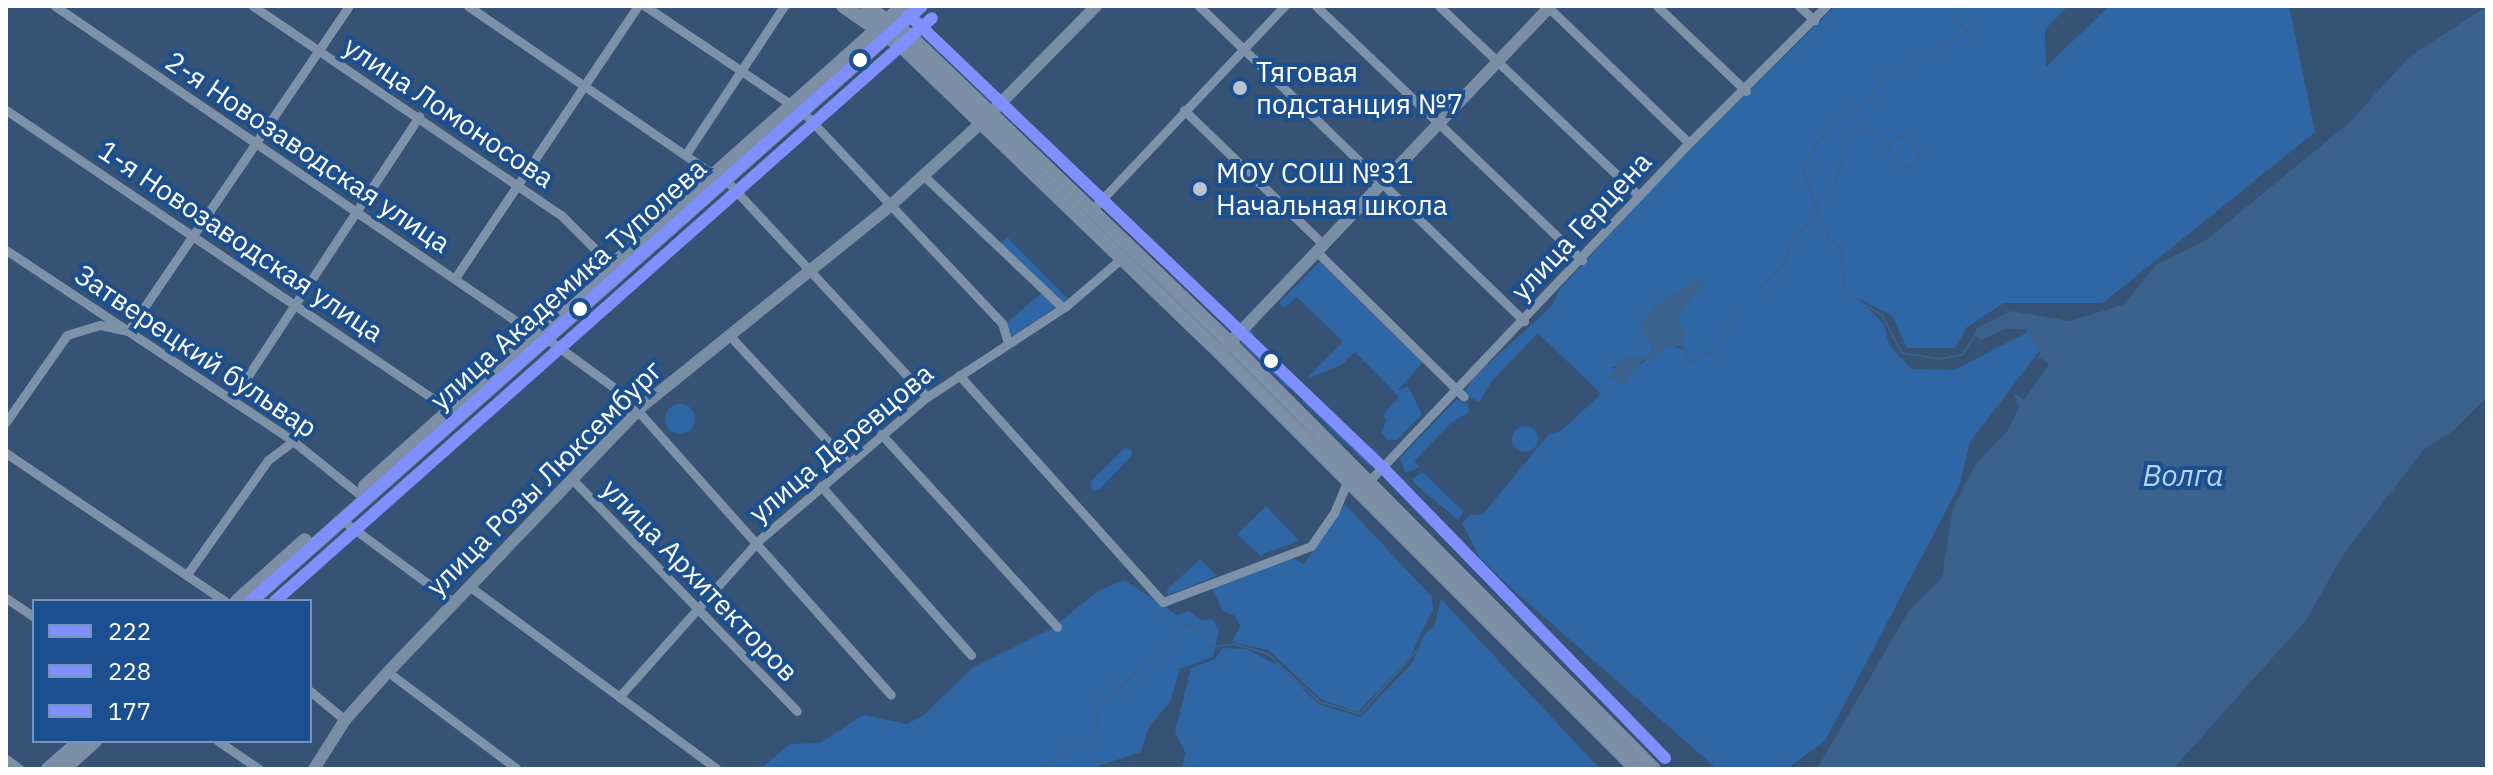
<!DOCTYPE html>
<meta charset="utf-8">
<style>
body{margin:0}
#map{position:relative;width:2493px;height:775px;overflow:hidden;background:#365274;font-family:"IBM Plex Sans",sans-serif}
div>[style]{position:absolute}
.green>*{inset:0;background:#2f66a5}
.round{border-radius:50%}
.water>*{inset:0;background:#3b618d}
.pier>*{inset:0;background:#365274}
.stream>*{height:2px;margin:-1px;padding:0 1px;transform-origin:1px;border-radius:1px;background:#3b618d}
.street>*{height:9px;margin:-4.5px;padding:0 4.5px;transform-origin:4.5px;border-radius:4.5px;background:#7d92a8}
.secondary>*{height:12px;margin:-6px;padding:0 6px;transform-origin:6px;border-radius:6px;background:#798da4}
.primary>*{height:14px;margin:-7px;padding:0 7px;transform-origin:7px;border-radius:7px;background:#7d8ea7}
.bus-1>*{height:12px;margin:-6px;padding:0 6px;transform-origin:6px;border-radius:6px;background:#808fff}
.bus-2>*{height:12px;margin:-6px;padding:0 6px;transform-origin:6px;border-radius:6px;background:#808fff}
.bus-3>*{height:12px;margin:-6px;padding:0 6px;transform-origin:6px;border-radius:6px;background:#808fff}
.dots>*{width:22px;height:22px;translate:-50% -50%;box-sizing:border-box;border:4px solid #1b4f8f;border-radius:50%}
span{translate:-50% -50%;white-space:nowrap;text-align:center;line-height:1.15;-webkit-text-stroke:8px #1b4f8f;paint-order:stroke}
.poi-label{font-size:28px;color:#fff}
.left{translate:0 -50%;text-align:left}
.street-label{font-size:28px;color:#fff}
.water-label{font-size:30px;color:#b5d3f5;font-style:italic}
.frame{position:absolute;inset:0;border:8px solid #fff;pointer-events:none}
.legend{position:absolute;left:32px;top:599px;width:280px;height:144px;box-sizing:border-box;background:#1b4f8f;border:2px solid #7695bc;margin:0;padding:10px 14px;list-style:none;font-size:24px;color:#fff}
.legend li{display:flex;align-items:center;gap:16px;height:40px}
.legend b{width:40px;border:2px solid #7695bc}
</style>
<div id="map">
<div class="green">
<div style="clip-path:polygon(evenodd,1835px 6px,2068px 6px,2045px 29px,2046px 67px,2109px 6px,2289px 6px,2315px 132px,2103px 303px,2004px 303px,1967px 327px,1955px 348px,1907px 348px,1892px 316px,1858px 298px,1884px 324px,1889px 345px,1911px 369px,1954px 370px,2028px 332px,2040px 350px,1970px 442px,1960px 484px,1825px 741px,1787px 769px,1717px 769px,1509px 586px,1480px 558px,1462px 523px,1470px 515px,1483px 514px,1549px 434px,1561px 431px,1601px 394px,1538px 333px,1491px 382px,1479px 402px,1464px 394px,1474px 377px,1552px 306px,1559px 290px,1675px 164px,1835px 6px,1703px 283px,1676px 318px,1685px 333px,1681px 349px,1670px 345px,1631px 370px,1611px 368px,1650px 355px,1652px 346px,1703px 283px)"></div>
<div style="clip-path:polygon(1007px 237px,1068px 299px,1062px 304px,997px 247px)"></div>
<div style="clip-path:polygon(1320px 262px,1423px 362px,1398px 390px,1408px 386px,1422px 414px,1397px 440px,1388px 440px,1381px 432px,1387px 420px,1383px 415px,1399px 397px,1355px 352px,1341px 365px,1306px 379px,1343px 342px,1297px 297px,1284px 308px,1279px 303px)"></div>
<div style="clip-path:polygon(1042px 293px,1058px 306px,1013px 336px,1008px 333px,1006px 323px)"></div>
<div style="clip-path:polygon(1251px 328px,1254px 336px,1250px 341px,1295px 386px,1301px 386px,1289px 389px,1241px 343px,1240px 336px)"></div>
<div style="clip-path:polygon(1305px 396px,1357px 441px,1378px 452px,1375px 464px,1369px 466px,1302px 401px)"></div>
<div style="clip-path:polygon(1457px 399px,1468px 405px,1469px 412px,1451px 423px,1414px 461px,1420px 467px,1405px 473px,1400px 458px)"></div>
<div class="round" style="left:665px;top:404px;width:30px;height:30px"></div>
<div class="round" style="left:1512px;top:426px;width:26px;height:26px"></div>
<div style="clip-path:polygon(1125px 448px,1131px 449px,1132px 455px,1099px 490px,1092px 491px,1090px 482px)"></div>
<div style="clip-path:polygon(1422px 472px,1464px 512px,1458px 520px,1417px 486px,1412px 479px)"></div>
<div style="clip-path:polygon(1345px 504px,1432px 597px,1433px 609px,1410px 657px,1358px 712px,1322px 700px,1268px 650px,1232px 642px,1240px 626px,1235px 616px,1223px 611px,1211px 587px,1291px 557px,1304px 564px)"></div>
<div style="clip-path:polygon(1266px 506px,1299px 541px,1263px 554px,1263px 558px,1237px 534px)"></div>
<div style="clip-path:polygon(1200px 559px,1217px 576px,1168px 595px,1167px 590px)"></div>
<div style="clip-path:polygon(1124px 580px,1177px 615px,1189px 611px,1200px 620px,1212px 619px,1219px 630px,1213px 657px,1180px 669px,1170px 702px,1148px 728px,1141px 752px,1089px 769px,760px 769px,790px 744px,820px 743px,863px 715px,907px 724px,924px 715px,972px 668px,1051px 629px,1098px 591px)"></div>
<div style="clip-path:polygon(1441px 599px,1600px 769px,1181px 769px,1186px 754px,1175px 732px,1191px 668px,1215px 659px,1223px 648px,1246px 649px,1280px 666px,1318px 704px,1361px 717px,1413px 662px,1424px 634px,1434px 627px)"></div>
</div>
<div class="water">
<div style="clip-path:polygon(2487px 6px,2487px 397px,2453px 431px,2424px 449px,2343px 555px,2306px 620px,2173px 769px,1817px 769px,1908px 612px,1942px 578px,1952px 511px,1975px 465px,2009px 429px,2019px 406px,2013px 392px,2040px 354px,2025px 329px,2005px 329px,1981px 340px,1973px 335px,1977px 328px,2010px 311px,2069px 321px,2123px 305px,2157px 264px,2205px 241px,2350px 122px,2409px 57px)"></div>
<div style="clip-path:polygon(1696px 280px,1704px 284px,1676px 318px,1685px 333px,1684px 347px,1670px 345px,1656px 358px,1642px 361px,1624px 384px,1608px 377px,1627px 354px,1632px 359px,1650px 354px,1652px 346px,1639px 326px,1655px 306px)"></div>
</div>
<div class="pier">
<div style="clip-path:polygon(2038px 357px,2049px 364px,2024px 400px,2013px 392px)"></div>
</div>
<div class="stream">
<div style="left:1887px;top:145px;width:18px;rotate:-34deg"></div>
<div style="left:1902px;top:135px;width:27px;rotate:48deg"></div>
<div style="left:1920px;top:155px;width:6px;rotate:121deg"></div>
<div style="left:1816px;top:203px;width:28px;rotate:-46deg"></div>
<div style="left:1835px;top:183px;width:43px;rotate:-73.7deg"></div>
<div style="left:1847px;top:142px;width:27px;rotate:-42deg"></div>
<div style="left:1867px;top:124px;width:59px;rotate:48.4deg"></div>
<div style="left:1906px;top:168px;width:6px;rotate:-31deg"></div>
<div style="left:1819px;top:214px;width:49px;rotate:-109.2deg"></div>
<div style="left:1803px;top:168px;width:28px;rotate:-60deg"></div>
<div style="left:1817px;top:144px;width:28px;rotate:-51deg"></div>
<div style="left:1835px;top:122px;width:38px;rotate:-30deg"></div>
<div style="left:1868px;top:103px;width:27px;rotate:-59deg"></div>
<div style="left:1882px;top:80px;width:98px;rotate:-29.2deg"></div>
<div style="left:1968px;top:32px;width:34px;rotate:-130deg"></div>
<div style="left:1761px;top:288px;width:32px;rotate:-46deg"></div>
<div style="left:1783px;top:265px;width:33px;rotate:-67deg"></div>
<div style="left:1796px;top:235px;width:30px;rotate:-41deg"></div>
<div style="left:1819px;top:215px;width:24px;rotate:68deg"></div>
<div style="left:1828px;top:237px;width:16px;rotate:40deg"></div>
<div style="left:1840px;top:247px;width:45px;rotate:83.7deg"></div>
<div style="left:1845px;top:292px;width:44px;rotate:31.9deg"></div>
<div style="left:1882px;top:315px;width:43px;rotate:62.2deg"></div>
<div style="left:1902px;top:353px;width:37px;rotate:9deg"></div>
<div style="left:1939px;top:359px;width:23px;rotate:-10deg"></div>
<div style="left:1962px;top:355px;width:21px;rotate:-55deg"></div>
<div style="left:1684px;top:347px;width:17px;rotate:69deg"></div>
<div style="left:1690px;top:363px;width:26px;rotate:-28deg"></div>
<div style="left:1713px;top:351px;width:53px;rotate:-58.1deg"></div>
<div style="left:1038px;top:769px;width:57px;rotate:-30.6deg"></div>
<div style="left:1087px;top:740px;width:17px;rotate:-54deg"></div>
<div style="left:1097px;top:726px;width:18px;rotate:-90deg"></div>
<div style="left:1097px;top:708px;width:125px;rotate:-42.4deg"></div>
<div style="left:1189px;top:624px;width:33px;rotate:45deg"></div>
<div style="left:1212px;top:647px;width:22px;rotate:-8deg"></div>
<div style="left:1234px;top:644px;width:35px;rotate:16deg"></div>
<div style="left:1268px;top:654px;width:71px;rotate:42.7deg"></div>
<div style="left:1320px;top:702px;width:42px;rotate:16.7deg"></div>
<div style="left:1360px;top:714px;width:86px;rotate:-48.3deg"></div>
</div>
<div class="street">
<div style="left:55px;top:6px;width:581px;rotate:34.35deg"></div>
<div style="left:253px;top:6px;width:372px;rotate:34.2deg"></div>
<div style="left:561px;top:215px;width:72px;rotate:45deg"></div>
<div style="left:468px;top:6px;width:298px;rotate:34.5deg"></div>
<div style="left:645px;top:6px;width:177px;rotate:34deg"></div>
<div style="left:1199px;top:6px;width:453px;rotate:44.1deg"></div>
<div style="left:1316px;top:6px;width:368px;rotate:43.7deg"></div>
<div style="left:1439px;top:6px;width:276px;rotate:43.5deg"></div>
<div style="left:1547px;top:6px;width:197px;rotate:44deg"></div>
<div style="left:1657px;top:6px;width:123px;rotate:43.7deg"></div>
<div style="left:1799px;top:6px;width:21px;rotate:43deg"></div>
<div style="left:6px;top:110px;width:536px;rotate:34.05deg"></div>
<div style="left:1184px;top:110px;width:194px;rotate:44deg"></div>
<div style="left:802px;top:111px;width:291px;rotate:46.7deg"></div>
<div style="left:1002px;top:323px;width:21px;rotate:73deg"></div>
<div style="left:686px;top:154px;width:178px;rotate:-56.5deg"></div>
<div style="left:924px;top:176px;width:192px;rotate:43.5deg"></div>
<div style="left:725px;top:179px;width:297px;rotate:47.2deg"></div>
<div style="left:1092px;top:210px;width:280px;rotate:-46.7deg"></div>
<div style="left:6px;top:250px;width:345px;rotate:33.6deg"></div>
<div style="left:293px;top:441px;width:83px;rotate:38.7deg"></div>
<div style="left:1317px;top:252px;width:206px;rotate:44.6deg"></div>
<div style="left:455px;top:278px;width:328px;rotate:-56.1deg"></div>
<div style="left:729px;top:335px;width:175px;rotate:47.1deg"></div>
<div style="left:546px;top:338px;width:117px;rotate:36deg"></div>
<div style="left:959px;top:375px;width:305px;rotate:48.1deg"></div>
<div style="left:1163px;top:602px;width:158px;rotate:-20.7deg"></div>
<div style="left:1311px;top:546px;width:40px;rotate:-55.1deg"></div>
<div style="left:1334px;top:513px;width:36px;rotate:-67deg"></div>
<div style="left:232px;top:400px;width:340px;rotate:-56.6deg"></div>
<div style="left:638px;top:411px;width:380px;rotate:48.3deg"></div>
<div style="left:6px;top:422px;width:106px;rotate:-55deg"></div>
<div style="left:67px;top:335px;width:34px;rotate:-17deg"></div>
<div style="left:100px;top:325px;width:29px;rotate:12deg"></div>
<div style="left:128px;top:331px;width:393px;rotate:-55.8deg"></div>
<div style="left:881px;top:434px;width:261px;rotate:47.6deg"></div>
<div style="left:6px;top:453px;width:264px;rotate:34.1deg"></div>
<div style="left:572px;top:479px;width:323px;rotate:45.9deg"></div>
<div style="left:1371px;top:479px;width:463px;rotate:-46.6deg"></div>
<div style="left:1689px;top:143px;width:194px;rotate:-45deg"></div>
<div style="left:821px;top:486px;width:226px;rotate:48.4deg"></div>
<div style="left:342px;top:520px;width:138px;rotate:36.5deg"></div>
<div style="left:188px;top:573px;width:138px;rotate:-54.7deg"></div>
<div style="left:268px;top:460px;width:31px;rotate:-37deg"></div>
<div style="left:469px;top:586px;width:308px;rotate:36.4deg"></div>
<div style="left:6px;top:598px;width:34px;rotate:34deg"></div>
<div style="left:388px;top:672px;width:161px;rotate:36.9deg"></div>
<div style="left:310px;top:691px;width:45px;rotate:39.6deg"></div>
<div style="left:619px;top:697px;width:208px;rotate:-48.3deg"></div>
<div style="left:757px;top:542px;width:223px;rotate:-40.5deg"></div>
<div style="left:927px;top:397px;width:166px;rotate:-33.2deg"></div>
<div style="left:1066px;top:306px;width:74px;rotate:-40.6deg"></div>
<div style="left:218px;top:741px;width:50px;rotate:34.3deg"></div>
<div style="left:6px;top:759px;width:17px;rotate:36deg"></div>
</div>
<div class="secondary">
<div style="left:991px;top:113px;width:150px;rotate:-45.5deg"></div>
<div style="left:1225px;top:348px;width:472px;rotate:-46.4deg"></div>
<div style="left:314px;top:769px;width:58px;rotate:-57.7deg"></div>
<div style="left:345px;top:720px;width:64px;rotate:-48.1deg"></div>
<div style="left:388px;top:672px;width:366px;rotate:-46.3deg"></div>
<div style="left:641px;top:407px;width:320px;rotate:-38.9deg"></div>
<div style="left:890px;top:206px;width:123px;rotate:-42.4deg"></div>
</div>
<div class="primary">
<div style="left:843px;top:6px;width:70px;rotate:34.6deg"></div>
<div style="left:901px;top:46px;width:431px;rotate:43.9deg"></div>
<div style="left:1212px;top:345px;width:600px;rotate:45deg"></div>
<div style="left:866px;top:6px;width:53px;rotate:34.3deg"></div>
<div style="left:910px;top:36px;width:443px;rotate:43.8deg"></div>
<div style="left:1230px;top:343px;width:601px;rotate:45.13deg"></div>
<div style="left:365px;top:486px;width:721px;rotate:-41.74deg"></div>
<div style="left:237px;top:601px;width:91px;rotate:-41.9deg"></div>
<div style="left:251px;top:601px;width:896px;rotate:-41.61deg"></div>
<div style="left:48px;top:769px;width:43px;rotate:-41.2deg"></div>
<div style="left:64px;top:769px;width:42px;rotate:-42.1deg"></div>
</div>
<div class="bus-1">
<div style="left:251px;top:601px;width:896px;rotate:-41.61deg"></div>
</div>
<div class="bus-2">
<div style="left:275px;top:601px;width:878px;rotate:-41.58deg"></div>
</div>
<div class="bus-3">
<div style="left:909px;top:15px;width:654px;rotate:43.7deg"></div>
<div style="left:1382px;top:467px;width:406px;rotate:45.8deg"></div>
</div>
<div class="dots">
<div style="left:860px;top:60px;background:#fff"></div>
<div style="left:1240px;top:88px;background:#b9c2ce"></div>
<div style="left:1200px;top:189px;background:#b9c2ce"></div>
<div style="left:580px;top:309px;background:#fff"></div>
<div style="left:1271px;top:361px;background:#fff"></div>
</div>
<div class="poi-label">
<span class="left" style="left:1256px;top:88px">Тяговая<br>подстанция №7</span>
<span class="left" style="left:1216px;top:189px">МОУ СОШ №31<br>Начальная школа</span>
</div>
<div class="street-label">
<span style="left:449px;top:112px;rotate:34deg">улица Ломоносова</span>
<span style="left:308px;top:152px;rotate:34deg">2-я Новозаводская улица</span>
<span style="left:1581px;top:226px;rotate:-47deg">улица Герцена</span>
<span style="left:241px;top:241px;rotate:34deg">1-я Новозаводская улица</span>
<span style="left:568px;top:284px;rotate:-42deg">улица Академика Туполева</span>
<span style="left:196px;top:351px;rotate:34deg">Затверецкий бульвар</span>
<span style="left:841px;top:443px;rotate:-40deg">улица Деревцова</span>
<span style="left:544px;top:478px;rotate:-45deg">улица Розы Люксембург</span>
<span style="left:700px;top:580px;rotate:46deg">улица Архитекторов</span>
</div>
<div class="water-label">
<span style="left:2183px;top:475px">Волга</span>
</div>
<div class="frame"></div>
<ul class="legend">
<li><b style="height:10px;background:#808fff"></b>222</li>
<li><b style="height:10px;background:#808fff"></b>228</li>
<li><b style="height:10px;background:#808fff"></b>177</li>
</ul>
</div>
